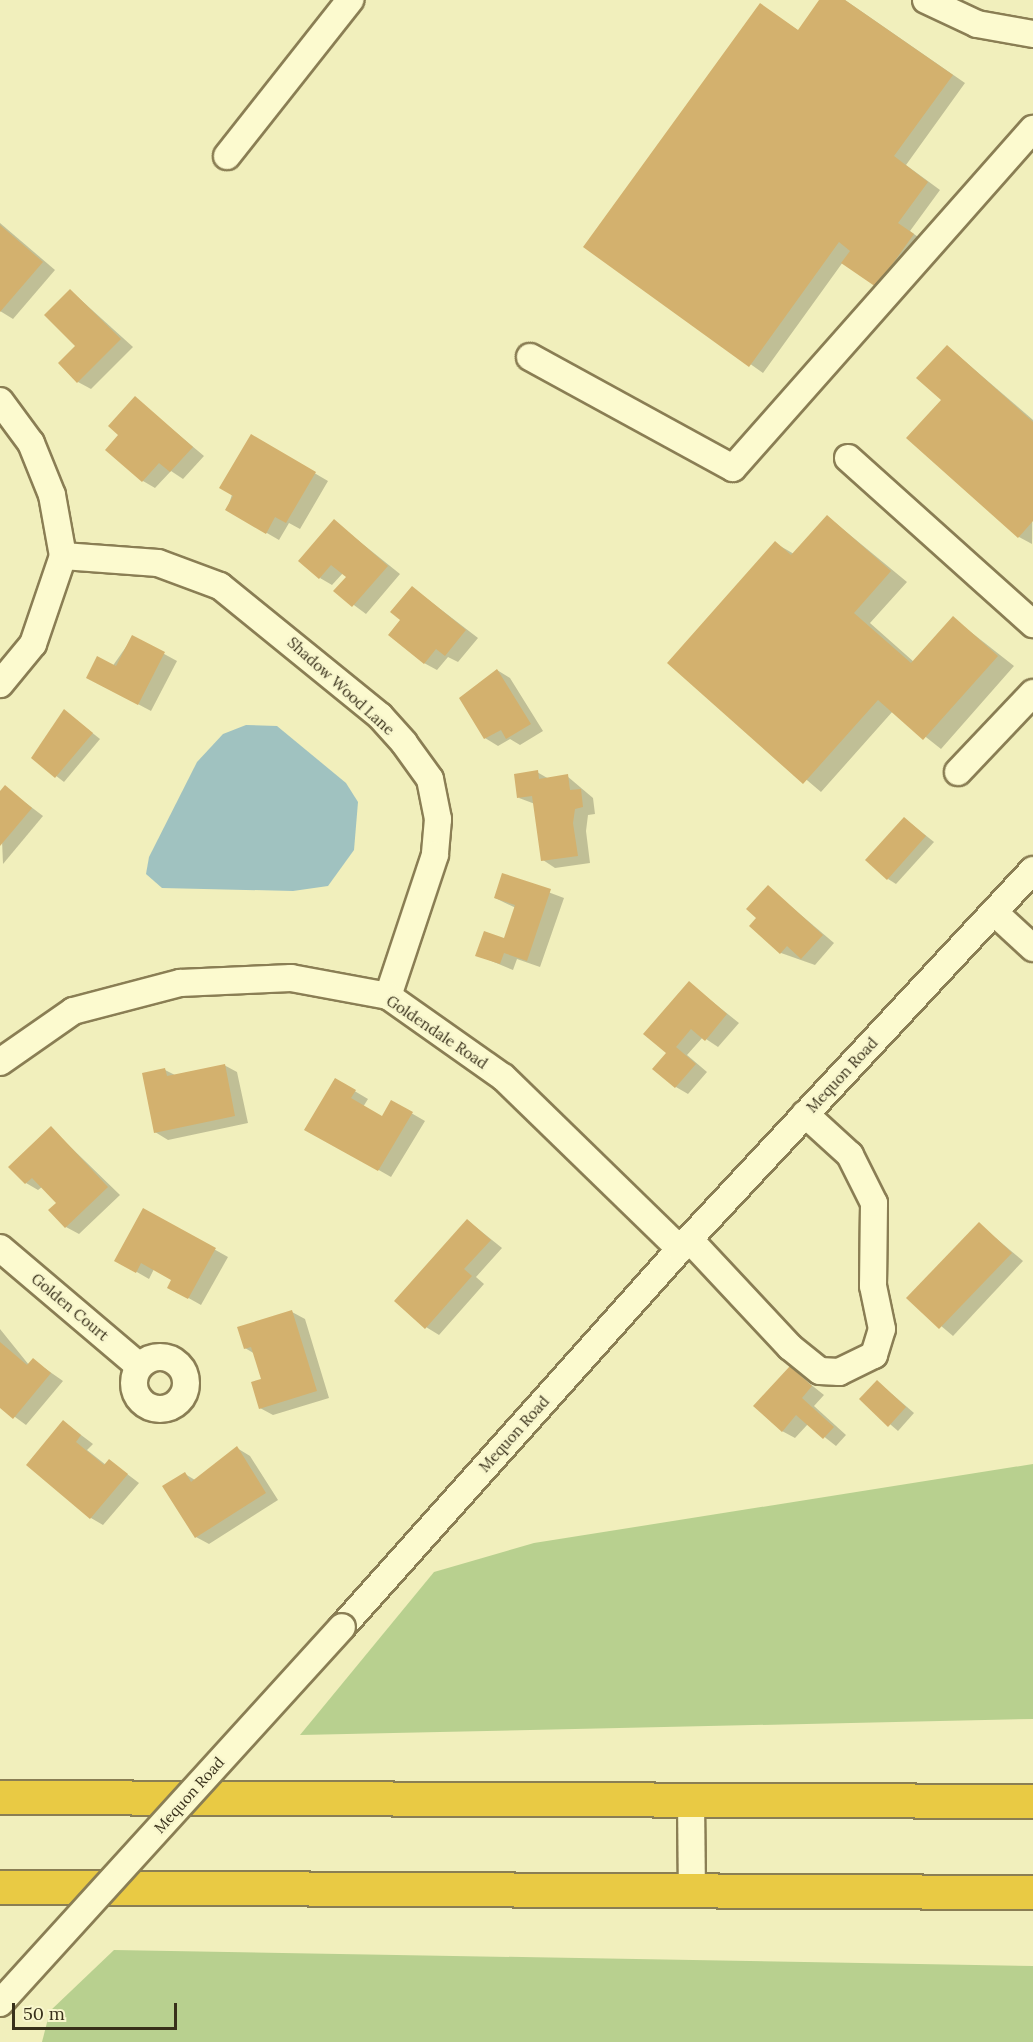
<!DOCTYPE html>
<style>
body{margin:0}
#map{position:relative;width:1033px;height:2042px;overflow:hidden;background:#f1efbc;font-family:Lora,serif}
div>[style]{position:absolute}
.green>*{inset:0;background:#b8d08f}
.water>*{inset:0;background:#a0c2c0}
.shadow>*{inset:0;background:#0003}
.building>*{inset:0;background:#d3b16e}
.roads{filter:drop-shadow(2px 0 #8a7e54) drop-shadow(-2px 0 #8a7e54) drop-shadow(0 2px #8a7e54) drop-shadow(0 -2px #8a7e54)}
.minor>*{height:26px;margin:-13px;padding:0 13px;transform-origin:13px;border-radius:13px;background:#fcfacf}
.minor>.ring{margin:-13px;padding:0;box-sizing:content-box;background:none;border:26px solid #fcfacf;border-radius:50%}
.highway>*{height:33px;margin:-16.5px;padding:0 16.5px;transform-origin:16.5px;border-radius:16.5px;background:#e9ca44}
.bridges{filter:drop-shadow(2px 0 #8a7e54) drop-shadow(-2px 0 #8a7e54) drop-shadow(0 2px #8a7e54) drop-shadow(0 -2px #8a7e54)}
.minor-bridge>*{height:26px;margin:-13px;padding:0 13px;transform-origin:13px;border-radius:13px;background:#fcfacf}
span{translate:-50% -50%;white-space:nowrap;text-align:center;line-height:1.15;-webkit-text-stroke:4.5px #f8f6cc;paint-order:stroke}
.street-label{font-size:15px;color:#38301a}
.scale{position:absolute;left:12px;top:2003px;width:165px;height:27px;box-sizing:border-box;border:3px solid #38301a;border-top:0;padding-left:8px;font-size:18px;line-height:21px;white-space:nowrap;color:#38301a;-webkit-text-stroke:4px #f8f6cc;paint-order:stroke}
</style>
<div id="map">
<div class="green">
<div style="clip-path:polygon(1033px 1464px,1033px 1719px,300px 1735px,434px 1572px,534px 1543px)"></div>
<div style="clip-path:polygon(114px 1950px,1033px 1966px,1033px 2042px,42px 2042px,50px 2011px)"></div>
</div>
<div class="water">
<div style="clip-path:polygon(246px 725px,277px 726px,346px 783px,358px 802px,354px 850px,328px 886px,293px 891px,162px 888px,146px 874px,149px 857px,197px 762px,223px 734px)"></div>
</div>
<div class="shadow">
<div style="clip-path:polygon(821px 0,845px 0,965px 83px,906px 165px,940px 190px,910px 231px,926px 243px,889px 293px,843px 262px,763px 373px,585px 247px,760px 5px,799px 31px)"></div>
<div style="clip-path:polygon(0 223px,55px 270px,13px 319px,0 311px)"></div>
<div style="clip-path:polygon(71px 291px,133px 347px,91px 389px,78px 382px)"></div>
<div style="clip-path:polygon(947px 346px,1033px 420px,1032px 544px,1019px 537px,943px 399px)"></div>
<div style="clip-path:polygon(135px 398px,204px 456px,183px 479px,171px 471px,155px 488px,143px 481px,120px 435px)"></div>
<div style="clip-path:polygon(251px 436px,328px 481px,300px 529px,289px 523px,279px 540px,227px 510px)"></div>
<div style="clip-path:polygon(827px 516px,907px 582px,870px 623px,914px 662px,953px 618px,1014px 666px,941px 749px,893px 711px,821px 792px,669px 663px,775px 543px,794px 554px)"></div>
<div style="clip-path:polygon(334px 521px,400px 574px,366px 614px,335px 591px,348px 576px,343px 573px,332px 585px,320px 578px)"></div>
<div style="clip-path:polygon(413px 588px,478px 638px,458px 662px,448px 657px,437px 670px,424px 663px,402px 620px)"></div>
<div style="clip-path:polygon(133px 637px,177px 661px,151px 711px,100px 684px)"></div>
<div style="clip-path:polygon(497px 670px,510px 678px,543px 731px,520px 745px,510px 739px,498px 746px,485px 738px,461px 698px)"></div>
<div style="clip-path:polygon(65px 711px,100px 739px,64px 782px,33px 758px)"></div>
<div style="clip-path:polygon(537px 772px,549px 779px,567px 776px,593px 798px,595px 814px,588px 815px,586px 831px,590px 863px,555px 868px,543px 860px,535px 804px,519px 798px)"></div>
<div style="clip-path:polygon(5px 787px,43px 816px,3px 864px,0 793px)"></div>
<div style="clip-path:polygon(904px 818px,934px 842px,896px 884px,888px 879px)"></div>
<div style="clip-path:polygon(503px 875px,564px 898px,540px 967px,517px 959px,513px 970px,477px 955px,505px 940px,516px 908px,495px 898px)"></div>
<div style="clip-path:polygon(768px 887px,834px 943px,815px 965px,781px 953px,758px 918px)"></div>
<div style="clip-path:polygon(689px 983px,739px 1023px,718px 1047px,703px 1037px,687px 1055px,707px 1072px,688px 1094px,676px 1087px,668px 1053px)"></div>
<div style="clip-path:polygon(224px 1065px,237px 1072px,248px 1123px,168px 1140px,155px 1132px,165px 1070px,175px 1075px)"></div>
<div style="clip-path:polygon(336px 1080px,368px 1099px,363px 1107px,382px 1118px,392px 1102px,425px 1121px,391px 1177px,307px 1129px)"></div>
<div style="clip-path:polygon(51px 1128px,120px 1195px,79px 1234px,66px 1227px,58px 1204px,42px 1187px,38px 1190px,26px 1183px)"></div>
<div style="clip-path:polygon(144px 1210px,228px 1257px,201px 1305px,169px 1287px,173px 1279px,154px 1269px,149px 1279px,116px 1260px)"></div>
<div style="clip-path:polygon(467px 1220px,502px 1248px,476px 1277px,484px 1284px,439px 1335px,426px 1327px)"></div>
<div style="clip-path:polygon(979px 1224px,1023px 1261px,953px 1336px,908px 1298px)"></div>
<div style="clip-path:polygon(292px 1312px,305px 1319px,329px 1398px,273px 1415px,260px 1408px,263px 1380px,255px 1354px,245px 1348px)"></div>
<div style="clip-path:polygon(0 1329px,29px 1365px,33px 1360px,63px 1381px,26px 1425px,0 1406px)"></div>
<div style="clip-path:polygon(790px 1368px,824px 1395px,814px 1406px,846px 1435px,836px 1446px,808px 1424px,795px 1438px,782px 1431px)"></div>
<div style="clip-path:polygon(878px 1382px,914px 1413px,898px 1431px,861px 1399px)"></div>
<div style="clip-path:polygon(64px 1422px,93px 1444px,87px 1450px,106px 1465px,110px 1461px,139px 1483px,103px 1525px,91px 1518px)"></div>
<div style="clip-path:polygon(237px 1448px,250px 1456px,278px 1500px,209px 1544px,196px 1537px,185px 1474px,195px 1480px)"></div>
</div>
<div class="building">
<div style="clip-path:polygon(819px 0,845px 0,953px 75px,894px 156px,928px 182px,898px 223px,914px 234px,876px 287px,841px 263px,850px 251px,839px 242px,749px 367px,583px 247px,760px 3px,798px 30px)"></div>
<div style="clip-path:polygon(0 225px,43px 262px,0 312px)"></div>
<div style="clip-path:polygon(70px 289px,121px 339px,77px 383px,58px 363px,75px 346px,44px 315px)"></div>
<div style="clip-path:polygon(947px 345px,1033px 422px,1033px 521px,1018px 538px,906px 438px,941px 400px,916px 378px)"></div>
<div style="clip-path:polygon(135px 396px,193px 447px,170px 472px,159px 463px,142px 482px,105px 450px,118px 435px,108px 426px)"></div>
<div style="clip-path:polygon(251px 434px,316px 472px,286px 523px,275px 517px,266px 534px,225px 510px,233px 496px,219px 488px)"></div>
<div style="clip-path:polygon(827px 515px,891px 571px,854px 613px,911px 663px,953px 616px,998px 656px,923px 740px,878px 700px,803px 784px,667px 663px,775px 541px,791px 555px)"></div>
<div style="clip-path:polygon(334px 519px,388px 566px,352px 607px,333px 591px,346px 577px,331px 565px,319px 579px,298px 561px)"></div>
<div style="clip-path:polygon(412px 586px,466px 630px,445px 656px,436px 649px,424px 664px,388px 635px,400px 620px,390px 612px)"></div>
<div style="clip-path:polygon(132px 635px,165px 652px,138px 705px,86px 678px,97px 656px,116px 666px)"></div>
<div style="clip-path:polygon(497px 669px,531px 724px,506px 739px,501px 730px,484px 739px,459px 698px)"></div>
<div style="clip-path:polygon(64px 709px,93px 733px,55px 778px,31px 758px)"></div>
<div style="clip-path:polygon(538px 770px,539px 779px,568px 774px,570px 790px,581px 789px,583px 807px,575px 809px,573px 823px,578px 856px,541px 861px,532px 796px,517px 798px,514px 774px)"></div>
<div style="clip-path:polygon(5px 785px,32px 808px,0 846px,0 791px)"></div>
<div style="clip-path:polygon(904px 817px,926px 836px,887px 880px,865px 860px)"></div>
<div style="clip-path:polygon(502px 873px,551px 889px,527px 961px,504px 953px,500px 964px,475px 956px,484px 931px,504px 938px,515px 905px,494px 898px)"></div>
<div style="clip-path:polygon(768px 885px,823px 935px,801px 959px,787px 946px,780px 954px,749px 926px,756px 918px,746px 909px)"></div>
<div style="clip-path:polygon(689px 981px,727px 1014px,705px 1041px,691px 1029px,676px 1047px,696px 1064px,675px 1088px,652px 1069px,666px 1053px,643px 1034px)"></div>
<div style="clip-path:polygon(225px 1064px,235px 1116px,154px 1133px,142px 1073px,165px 1068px,167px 1076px)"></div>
<div style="clip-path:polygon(335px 1078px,356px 1090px,351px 1098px,382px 1116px,391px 1100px,413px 1112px,378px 1171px,304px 1130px)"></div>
<div style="clip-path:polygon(51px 1126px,108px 1187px,65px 1228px,48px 1210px,56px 1203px,32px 1178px,25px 1184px,8px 1167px)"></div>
<div style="clip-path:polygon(143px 1208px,216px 1248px,188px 1299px,167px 1288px,171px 1280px,141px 1263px,136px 1273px,114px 1261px)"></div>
<div style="clip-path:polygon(467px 1219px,491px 1240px,464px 1269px,472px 1276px,425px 1329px,394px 1301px)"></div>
<div style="clip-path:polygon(979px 1222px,1012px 1253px,939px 1329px,906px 1298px)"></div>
<div style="clip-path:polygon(292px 1310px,317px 1391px,259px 1409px,251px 1382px,261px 1379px,251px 1347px,244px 1349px,237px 1327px)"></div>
<div style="clip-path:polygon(0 1342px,27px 1365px,33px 1358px,51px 1373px,13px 1419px,0 1408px)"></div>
<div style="clip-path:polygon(790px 1366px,812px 1386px,802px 1398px,834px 1427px,823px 1439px,796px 1415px,782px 1432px,753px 1406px)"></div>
<div style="clip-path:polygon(877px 1380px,906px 1407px,888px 1427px,859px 1399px)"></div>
<div style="clip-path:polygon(63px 1420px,81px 1435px,76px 1442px,104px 1465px,109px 1459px,128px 1474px,90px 1519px,26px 1465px)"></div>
<div style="clip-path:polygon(237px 1446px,266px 1493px,195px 1538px,162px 1486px,185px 1472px,191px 1482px)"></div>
</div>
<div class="roads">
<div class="minor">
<div style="left:926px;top:0;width:56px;rotate:25.2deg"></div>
<div style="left:977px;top:24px;width:57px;rotate:10.1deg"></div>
<div style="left:227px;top:156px;width:199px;rotate:-51.7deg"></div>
<div style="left:530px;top:357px;width:231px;rotate:28.7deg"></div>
<div style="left:733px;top:468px;width:453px;rotate:-48.5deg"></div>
<div style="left:0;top:401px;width:52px;rotate:53.6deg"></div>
<div style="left:31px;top:443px;width:56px;rotate:68deg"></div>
<div style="left:52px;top:495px;width:62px;rotate:79.8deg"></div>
<div style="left:63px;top:556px;width:93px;rotate:108.8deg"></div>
<div style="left:33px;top:644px;width:52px;rotate:129.5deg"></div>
<div style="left:848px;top:458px;width:249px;rotate:41.9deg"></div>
<div style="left:63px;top:556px;width:95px;rotate:4.2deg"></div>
<div style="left:158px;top:563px;width:66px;rotate:20.4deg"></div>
<div style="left:220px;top:586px;width:206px;rotate:39.1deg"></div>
<div style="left:380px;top:716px;width:36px;rotate:48deg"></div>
<div style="left:404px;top:743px;width:44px;rotate:54.2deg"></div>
<div style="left:430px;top:779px;width:41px;rotate:78.7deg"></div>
<div style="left:438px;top:819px;width:36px;rotate:95deg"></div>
<div style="left:435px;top:855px;width:149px;rotate:108.4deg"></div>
<div style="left:958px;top:772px;width:109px;rotate:-46.5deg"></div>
<div style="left:994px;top:912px;width:53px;rotate:42.7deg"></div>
<div style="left:0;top:1062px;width:89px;rotate:-34.9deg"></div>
<div style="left:73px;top:1011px;width:111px;rotate:-14.7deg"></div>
<div style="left:180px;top:983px;width:111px;rotate:-2.6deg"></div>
<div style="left:291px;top:978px;width:99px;rotate:10.5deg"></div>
<div style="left:388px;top:996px;width:141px;rotate:35.2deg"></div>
<div style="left:503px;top:1077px;width:247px;rotate:44.2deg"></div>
<div style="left:689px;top:1239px;width:148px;rotate:46.9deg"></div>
<div style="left:790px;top:1347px;width:38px;rotate:39deg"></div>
<div style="left:820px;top:1371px;width:19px;rotate:3deg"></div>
<div style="left:839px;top:1372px;width:39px;rotate:-26deg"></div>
<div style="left:874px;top:1355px;width:27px;rotate:-73deg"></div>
<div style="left:882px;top:1329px;width:44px;rotate:-101.8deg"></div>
<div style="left:873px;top:1286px;width:83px;rotate:-89.3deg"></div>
<div style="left:874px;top:1203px;width:54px;rotate:-116.6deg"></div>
<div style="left:850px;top:1155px;width:61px;rotate:-137.7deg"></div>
<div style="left:0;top:1248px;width:182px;rotate:40.3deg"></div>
<div class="ring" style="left:134px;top:1357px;width:26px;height:26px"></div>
<div style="left:342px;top:1627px;width:507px;rotate:-48.2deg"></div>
<div style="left:680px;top:1249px;width:518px;rotate:-47.03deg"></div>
<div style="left:691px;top:1800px;width:90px;rotate:89.4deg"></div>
</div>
<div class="highway">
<div style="left:0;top:1797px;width:1033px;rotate:0.22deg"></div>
<div style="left:0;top:1887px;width:1033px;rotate:0.28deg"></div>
</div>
</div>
<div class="bridges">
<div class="minor-bridge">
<div style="left:0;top:2003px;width:508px;rotate:-47.71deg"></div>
</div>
</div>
<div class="street-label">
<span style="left:341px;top:686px;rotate:42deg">Shadow Wood Lane</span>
<span style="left:437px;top:1032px;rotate:34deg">Goldendale Road</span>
<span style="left:842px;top:1075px;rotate:-47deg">Mequon Road</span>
<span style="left:70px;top:1307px;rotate:40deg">Golden Court</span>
<span style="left:514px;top:1434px;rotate:-48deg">Mequon Road</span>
<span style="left:189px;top:1795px;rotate:-48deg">Mequon Road</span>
</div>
<div class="scale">50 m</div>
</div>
